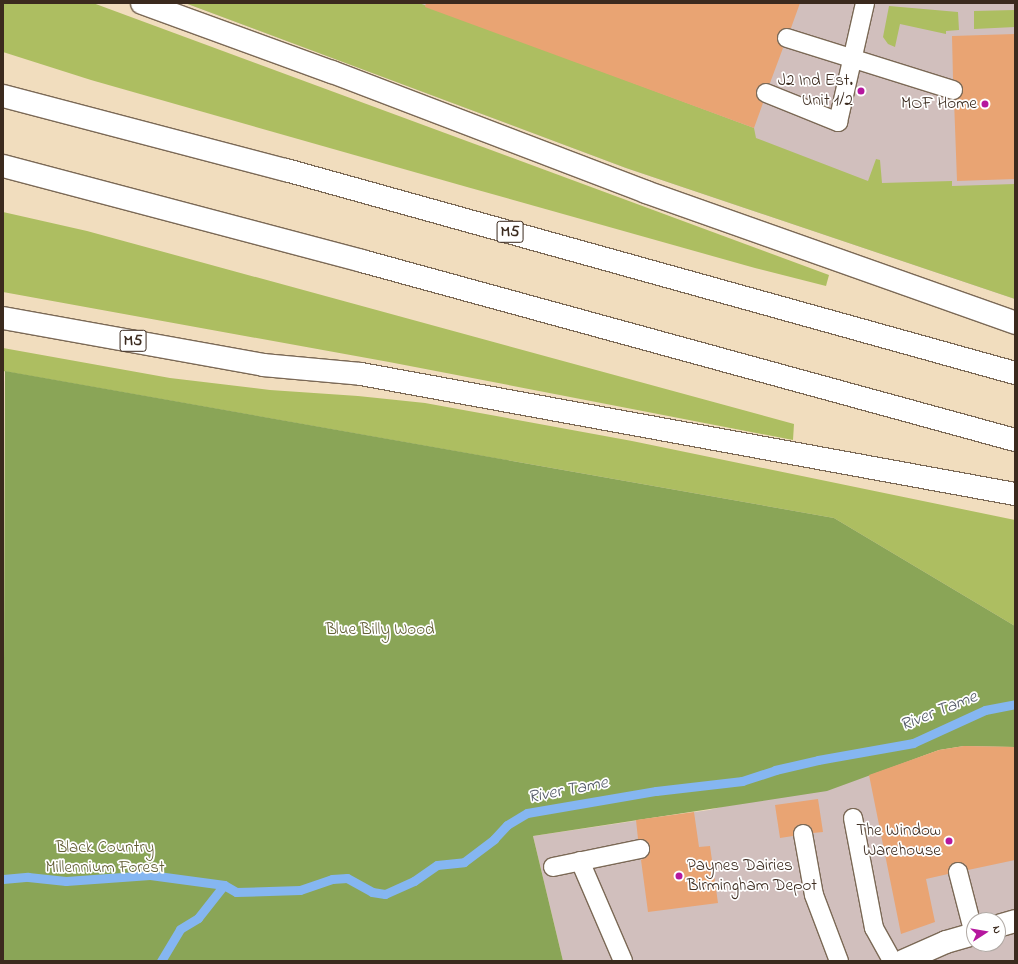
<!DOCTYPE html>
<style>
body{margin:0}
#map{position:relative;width:1018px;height:964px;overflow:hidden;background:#f1ddbe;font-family:"Indie Flower",sans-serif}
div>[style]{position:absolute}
.industrial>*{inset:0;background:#d1bfbd}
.green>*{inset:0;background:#adbe61}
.forest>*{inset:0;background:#8aa557}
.stream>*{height:9px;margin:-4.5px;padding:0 4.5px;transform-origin:4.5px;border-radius:4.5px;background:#85b6f1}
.building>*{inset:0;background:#e9a473}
.roads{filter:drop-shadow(1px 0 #7b6956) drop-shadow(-1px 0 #7b6956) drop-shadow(0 1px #7b6956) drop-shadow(0 -1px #7b6956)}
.service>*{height:18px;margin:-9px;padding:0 9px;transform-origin:9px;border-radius:9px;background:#fff}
.secondary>*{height:22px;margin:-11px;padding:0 11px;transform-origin:11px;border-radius:11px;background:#fff}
.motorway>*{height:22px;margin:-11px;padding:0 11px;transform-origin:11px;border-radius:11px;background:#fff}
.dots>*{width:11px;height:11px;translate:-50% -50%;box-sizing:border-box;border:2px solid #fff;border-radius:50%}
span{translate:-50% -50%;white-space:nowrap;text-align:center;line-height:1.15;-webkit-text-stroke:3.5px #fff;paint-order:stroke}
.shield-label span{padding:1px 3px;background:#fff;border:1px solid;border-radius:3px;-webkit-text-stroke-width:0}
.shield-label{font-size:16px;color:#3b2a1e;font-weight:700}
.poi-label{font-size:17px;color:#3b2a1e}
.right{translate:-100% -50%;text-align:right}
.left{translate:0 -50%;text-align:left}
.park-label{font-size:17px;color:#635e35}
.water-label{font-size:18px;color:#555b68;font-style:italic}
.frame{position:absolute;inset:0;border:4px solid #3b2a1e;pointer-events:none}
.north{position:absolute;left:966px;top:912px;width:40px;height:40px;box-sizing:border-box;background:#fff;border:1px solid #b1aaa5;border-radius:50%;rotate:78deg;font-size:11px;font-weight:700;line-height:16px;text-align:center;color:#3b2a1e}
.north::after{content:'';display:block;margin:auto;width:14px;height:18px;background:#b5179e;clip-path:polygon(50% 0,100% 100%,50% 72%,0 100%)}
</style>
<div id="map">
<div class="industrial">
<div style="clip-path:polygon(185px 3px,1015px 3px,1015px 299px,626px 168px)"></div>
<div style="clip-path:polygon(evenodd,964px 746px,1015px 747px,1015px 961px,563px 961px,533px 836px,709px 810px,964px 746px,974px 920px,998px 920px,998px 944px,974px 944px,974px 920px)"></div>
</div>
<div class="green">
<div style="clip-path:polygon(3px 3px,93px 3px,829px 275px,826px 286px,755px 268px,467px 187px,91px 80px,3px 52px)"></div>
<div style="clip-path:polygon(185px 3px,419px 3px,754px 128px,756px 138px,868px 181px,876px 159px,880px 160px,882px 183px,952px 181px,952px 186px,1015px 184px,1015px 299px,626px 168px)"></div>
<div style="clip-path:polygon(889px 6px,958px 12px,959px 30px,946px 31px,946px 34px,900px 24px,895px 47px,888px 44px,883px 37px)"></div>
<div style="clip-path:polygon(1015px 10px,1015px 27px,974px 29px,974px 11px)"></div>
<div style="clip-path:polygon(3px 212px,87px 231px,794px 424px,793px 440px,389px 362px,3px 292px)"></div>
<div style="clip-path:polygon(3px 348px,170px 378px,270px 390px,358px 396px,425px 403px,632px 441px,1015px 520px,1015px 626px,834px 518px,3px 371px)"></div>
</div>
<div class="forest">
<div style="clip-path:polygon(5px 371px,834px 518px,1015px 626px,1015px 747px,964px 746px,939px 750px,827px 791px,533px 836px,563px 961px,3px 961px)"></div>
</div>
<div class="stream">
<div style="left:3px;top:879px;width:25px;rotate:-5deg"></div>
<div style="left:28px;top:877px;width:38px;rotate:6deg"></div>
<div style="left:66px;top:881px;width:84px;rotate:-4.1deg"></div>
<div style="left:150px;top:875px;width:75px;rotate:7.7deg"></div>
<div style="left:224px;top:885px;width:14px;rotate:30deg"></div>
<div style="left:236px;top:892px;width:64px;rotate:-1.8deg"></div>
<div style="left:300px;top:890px;width:34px;rotate:-19deg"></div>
<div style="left:332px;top:879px;width:15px;rotate:-4deg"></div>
<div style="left:347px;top:878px;width:29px;rotate:29deg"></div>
<div style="left:372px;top:892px;width:13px;rotate:9deg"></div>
<div style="left:385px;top:894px;width:32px;rotate:-24deg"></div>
<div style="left:414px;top:881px;width:28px;rotate:-35deg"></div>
<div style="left:437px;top:865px;width:27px;rotate:-6deg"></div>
<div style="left:464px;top:862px;width:38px;rotate:-37deg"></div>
<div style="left:494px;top:839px;width:19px;rotate:-47deg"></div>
<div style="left:507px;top:825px;width:23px;rotate:-31deg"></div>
<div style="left:527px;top:813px;width:131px;rotate:-9.7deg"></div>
<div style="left:656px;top:791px;width:87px;rotate:-6.6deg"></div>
<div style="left:742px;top:781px;width:35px;rotate:-18deg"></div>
<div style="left:775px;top:770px;width:44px;rotate:-13.1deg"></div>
<div style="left:818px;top:760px;width:97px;rotate:-10.1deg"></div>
<div style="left:913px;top:743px;width:79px;rotate:-24.6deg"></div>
<div style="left:985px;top:710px;width:31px;rotate:-11deg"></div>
<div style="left:161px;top:961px;width:37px;rotate:-59deg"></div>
<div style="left:180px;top:929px;width:21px;rotate:-31deg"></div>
<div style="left:198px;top:918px;width:42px;rotate:-51.8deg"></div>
</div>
<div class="building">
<div style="clip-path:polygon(426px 3px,800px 3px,791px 28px,784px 28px,777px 35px,777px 41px,783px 48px,770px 83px,760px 85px,756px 89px,758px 99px,763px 103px,754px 128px,425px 7px)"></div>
<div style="clip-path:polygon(1015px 34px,1015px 179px,957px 181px,954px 100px,960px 97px,963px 88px,960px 83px,953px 79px,952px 36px)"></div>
<div style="clip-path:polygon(964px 746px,1015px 747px,1015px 860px,968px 870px,965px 864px,956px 862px,950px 865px,948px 874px,926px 879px,935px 922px,901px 934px,869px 775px,939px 750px)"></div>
<div style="clip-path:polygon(818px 799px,823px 832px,813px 833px,811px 827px,802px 824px,796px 826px,793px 836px,780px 838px,775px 805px)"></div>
<div style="clip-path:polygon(694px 812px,699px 847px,710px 846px,718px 903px,648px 912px,641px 860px,647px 857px,650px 847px,648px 842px,638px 839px,636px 820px)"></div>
</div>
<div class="roads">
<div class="service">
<div style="left:787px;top:38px;width:174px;rotate:17.4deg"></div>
<div style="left:766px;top:93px;width:78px;rotate:21.9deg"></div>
<div style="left:838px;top:122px;width:122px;rotate:-77.2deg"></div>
<div style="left:853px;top:818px;width:112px;rotate:79.2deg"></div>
<div style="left:874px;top:928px;width:38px;rotate:61deg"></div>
<div style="left:803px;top:834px;width:62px;rotate:79.8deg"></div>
<div style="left:814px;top:895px;width:71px;rotate:69.3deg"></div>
<div style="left:580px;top:861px;width:109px;rotate:66.7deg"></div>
<div style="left:553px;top:867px;width:89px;rotate:-11.7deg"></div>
<div style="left:958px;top:872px;width:64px;rotate:75.5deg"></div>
</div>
<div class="secondary">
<div style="left:998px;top:926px;width:18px;rotate:-16deg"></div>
<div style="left:903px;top:961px;width:47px;rotate:-23.8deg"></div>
<div style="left:946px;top:942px;width:29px;rotate:-16deg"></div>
</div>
<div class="motorway">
<div style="left:142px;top:3px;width:202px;rotate:20deg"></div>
<div style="left:332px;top:72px;width:336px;rotate:20.9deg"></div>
<div style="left:646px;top:192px;width:392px;rotate:19.5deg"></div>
<div style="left:3px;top:96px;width:293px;rotate:14.7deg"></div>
<div style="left:286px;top:170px;width:757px;rotate:15.56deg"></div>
<div style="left:3px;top:166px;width:371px;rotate:14.8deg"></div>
<div style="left:362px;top:261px;width:677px;rotate:15.33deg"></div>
<div style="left:3px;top:318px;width:264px;rotate:10.2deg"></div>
<div style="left:263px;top:365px;width:98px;rotate:5.2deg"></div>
<div style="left:361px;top:374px;width:665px;rotate:10.4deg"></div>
</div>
</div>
<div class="dots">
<div style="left:861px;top:91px;background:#b5179e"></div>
<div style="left:985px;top:104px;background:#b5179e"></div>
<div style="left:949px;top:841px;background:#b5179e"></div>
<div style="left:679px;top:876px;background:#b5179e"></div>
</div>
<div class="shield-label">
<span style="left:510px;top:232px">M5</span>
<span style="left:133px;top:341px">M5</span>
</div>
<div class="poi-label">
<span class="right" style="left:853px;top:91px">J2 Ind Est.<br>Unit 1/2</span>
<span class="right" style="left:977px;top:104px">MOF Home</span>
<span class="right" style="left:941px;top:841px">The Window<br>Warehouse</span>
<span class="left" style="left:687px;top:876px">Paynes Dairies<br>Birmingham Depot</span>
</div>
<div class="park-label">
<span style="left:380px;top:630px">Blue Billy Wood</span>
<span style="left:105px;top:858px">Black Country<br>Millennium Forest</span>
</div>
<div class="water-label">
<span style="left:939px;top:712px;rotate:-22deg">River Tame</span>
<span style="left:568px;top:791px;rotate:-11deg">River Tame</span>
</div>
<div class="frame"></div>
<div class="north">N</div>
</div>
